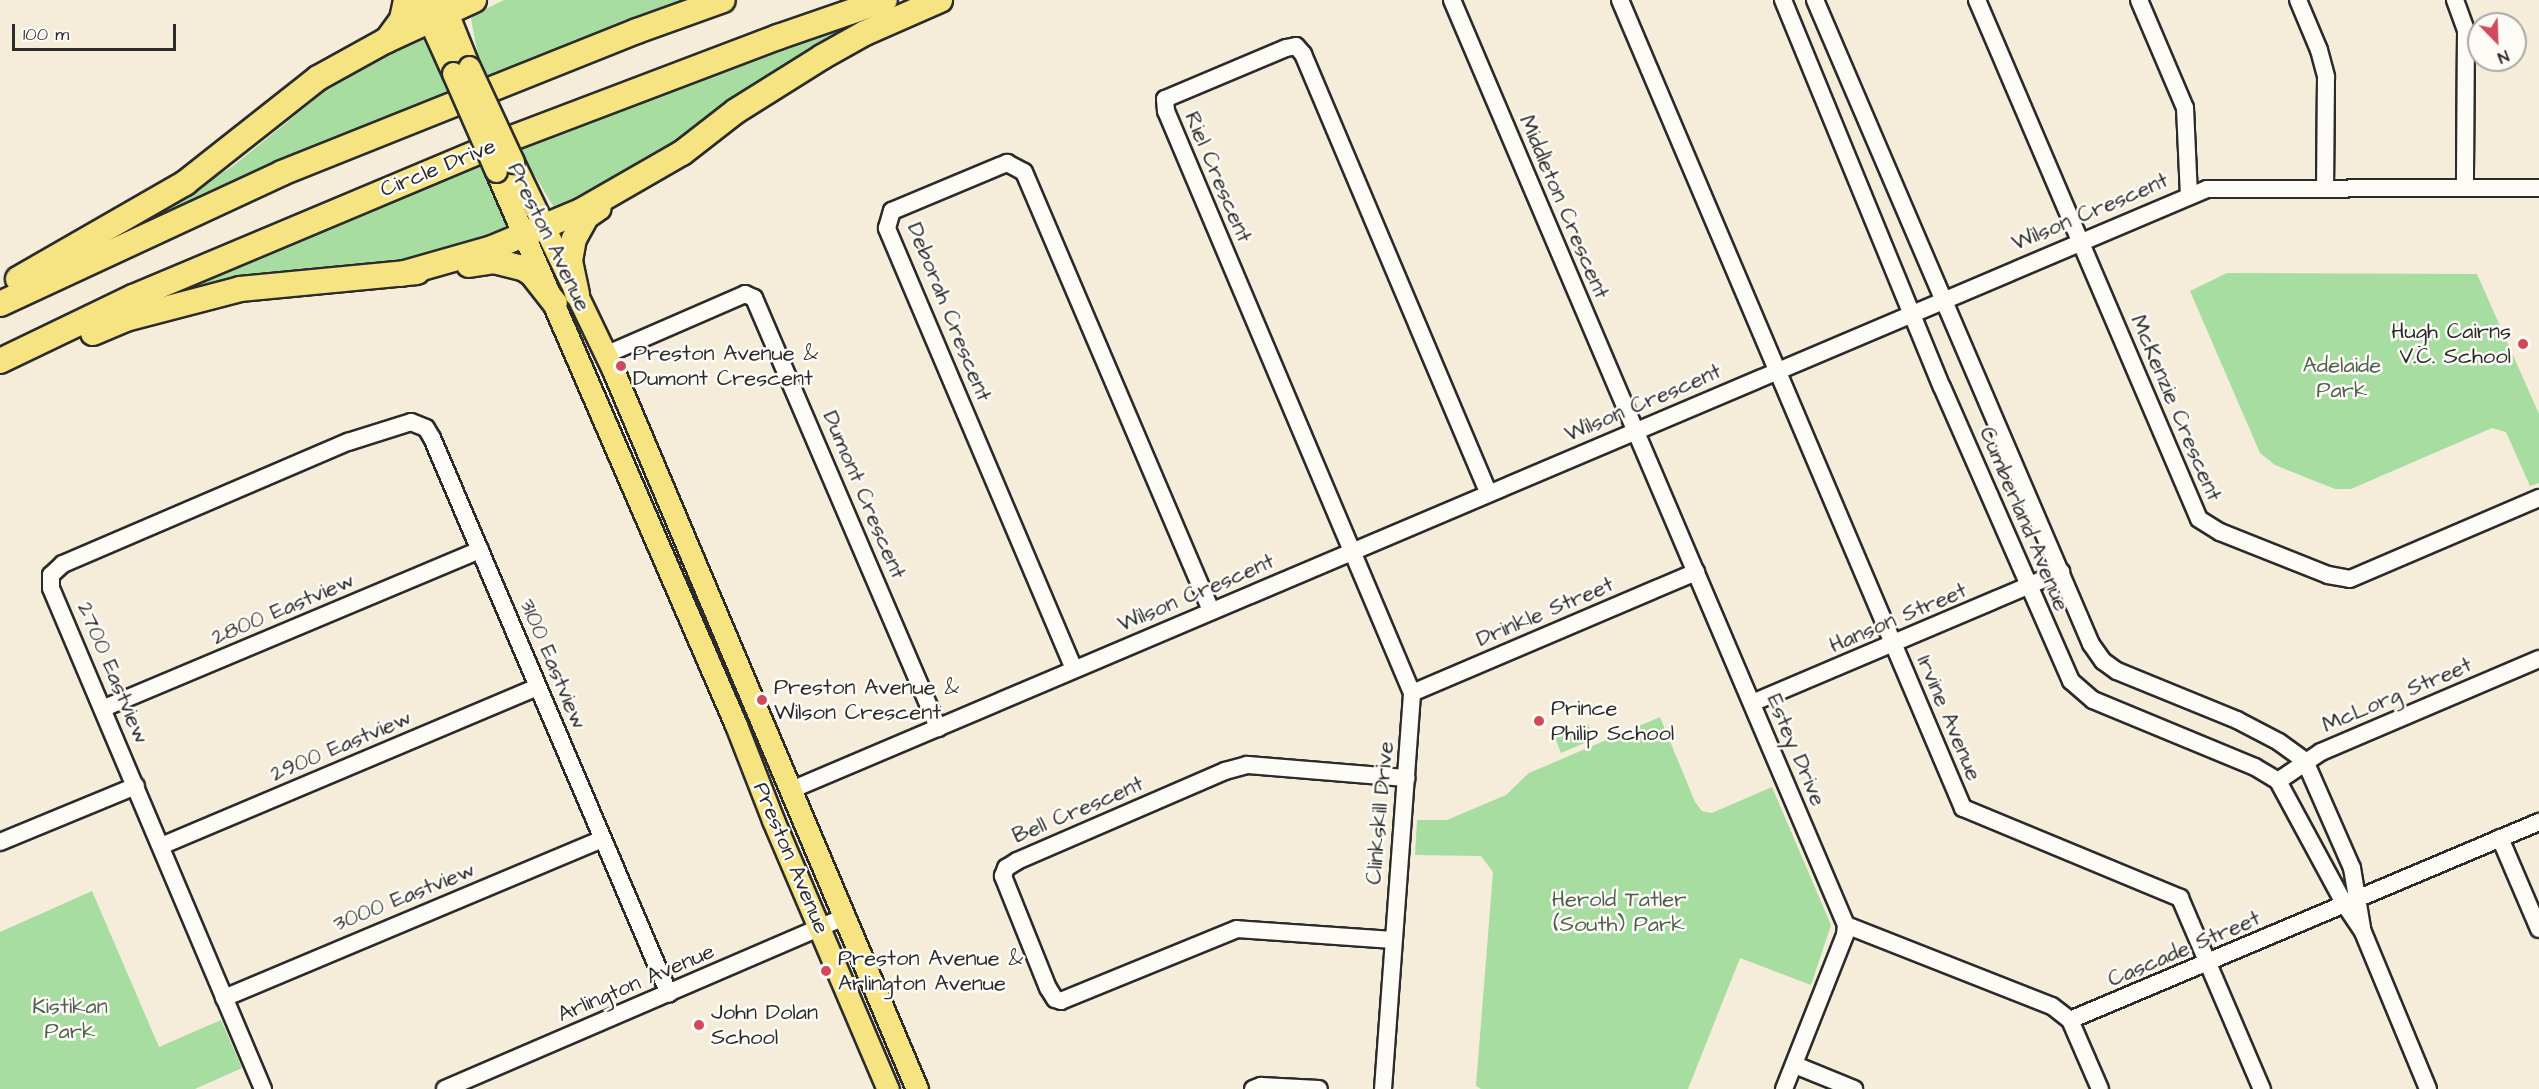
<!DOCTYPE html>
<style>
body{margin:0}
#map{position:relative;width:2539px;height:1089px;overflow:hidden;background:#f5ecda;font-family:"Architects Daughter",sans-serif}
div>[style]{position:absolute}
.green>*{inset:0;background:#a7dda0}
.roads{filter:drop-shadow(2px 0 #2b2b2b) drop-shadow(-2px 0 #2b2b2b) drop-shadow(0 2px #2b2b2b) drop-shadow(0 -2px #2b2b2b)}
.minor>*{height:16px;margin:-8px;padding:0 8px;transform-origin:8px;border-radius:8px;background:#fdfcf7}
.major>*{height:21px;margin:-10.5px;padding:0 10.5px;transform-origin:10.5px;border-radius:10.5px;background:#f6e381}
.highway>*{height:24px;margin:-12px;padding:0 12px;transform-origin:12px;border-radius:12px;background:#f6e381}
.bridges{filter:drop-shadow(2px 0 #2b2b2b) drop-shadow(-2px 0 #2b2b2b) drop-shadow(0 2px #2b2b2b) drop-shadow(0 -2px #2b2b2b)}
.major-bridge>*{height:21px;margin:-10.5px;padding:0 10.5px;transform-origin:10.5px;border-radius:10.5px;background:#f6e381}
.dots>*{width:16px;height:16px;translate:-50% -50%;box-sizing:border-box;border:3px solid #fdfcf7;border-radius:50%}
span{translate:-50% -50%;white-space:nowrap;text-align:center;line-height:1.15;-webkit-text-stroke:5px #fdfcf7;paint-order:stroke}
.street-label{font-size:22px;color:#2b2b2b}
.poi-label{font-size:22px;color:#2b2b2b}
.right{translate:-100% -50%;text-align:right}
.left{translate:0 -50%;text-align:left}
.park-label{font-size:22px;color:#50604e}
.north{position:absolute;left:2467px;top:12px;width:60px;height:60px;box-sizing:border-box;background:#fdfcf7;border:2px solid #a9a8a5;border-radius:50%;rotate:157deg;font-size:16px;font-weight:700;line-height:24px;text-align:center;color:#2b2b2b}
.north::after{content:'';display:block;margin:auto;width:21px;height:27px;background:#d1495b;clip-path:polygon(50% 0,100% 100%,50% 72%,0 100%)}
.scale{position:absolute;left:12px;top:24px;width:164px;height:27px;box-sizing:border-box;border:3px solid #2b2b2b;border-top:0;padding-left:8px;font-size:18px;line-height:21px;white-space:nowrap;color:#2b2b2b;-webkit-text-stroke:4px #fdfcf7;paint-order:stroke}
</style>
<div id="map">
<div class="green">
<div style="clip-path:polygon(504px 0,697px 0,487px 80px,479px 61px,471px 19px,475px 14px)"></div>
<div style="clip-path:polygon(904px 0,913px 0,675px 148px,556px 211px,536px 177px,524px 163px,516px 145px)"></div>
<div style="clip-path:polygon(424px 35px,452px 95px,94px 248px,163px 211px,233px 166px,357px 65px)"></div>
<div style="clip-path:polygon(480px 159px,511px 225px,509px 228px,461px 248px,409px 260px,358px 265px,166px 296px)"></div>
<div style="clip-path:polygon(2227px 273px,2477px 274px,2539px 414px,2539px 483px,2530px 486px,2506px 432px,2492px 428px,2351px 489px,2335px 489px,2275px 465px,2260px 453px,2190px 291px)"></div>
<div style="clip-path:polygon(1660px 717px,1695px 802px,1702px 811px,1712px 813px,1772px 787px,1831px 925px,1811px 985px,1740px 958px,1688px 1089px,1481px 1089px,1476px 1086px,1493px 872px,1481px 856px,1415px 855px,1417px 820px,1447px 820px,1506px 795px,1529px 773px)"></div>
<div style="clip-path:polygon(1588px 724px,1594px 739px,1561px 753px,1555px 738px)"></div>
<div style="clip-path:polygon(92px 891px,159px 1047px,221px 1020px,242px 1068px,195px 1089px,0 1089px,0 932px)"></div>
</div>
<div class="roads">
<div class="minor">
<div style="left:1452px;top:0;width:1005px;rotate:66.93deg"></div>
<div style="left:1846px;top:925px;width:10px;rotate:96deg"></div>
<div style="left:1845px;top:935px;width:166px;rotate:111.6deg"></div>
<div style="left:1620px;top:0;width:878px;rotate:67deg"></div>
<div style="left:1963px;top:808px;width:235px;rotate:22.5deg"></div>
<div style="left:2180px;top:898px;width:208px;rotate:66.8deg"></div>
<div style="left:1783px;top:0;width:418px;rotate:67.7deg"></div>
<div style="left:1942px;top:387px;width:321px;rotate:66.3deg"></div>
<div style="left:2071px;top:681px;width:29px;rotate:41deg"></div>
<div style="left:2093px;top:700px;width:175px;rotate:22.5deg"></div>
<div style="left:2255px;top:767px;width:27px;rotate:31deg"></div>
<div style="left:2278px;top:781px;width:141px;rotate:61.6deg"></div>
<div style="left:2345px;top:905px;width:32px;rotate:56deg"></div>
<div style="left:2363px;top:932px;width:170px;rotate:67.5deg"></div>
<div style="left:1815px;top:0;width:701px;rotate:66.8deg"></div>
<div style="left:2091px;top:644px;width:21px;rotate:55deg"></div>
<div style="left:2103px;top:661px;width:17px;rotate:36deg"></div>
<div style="left:2117px;top:671px;width:130px;rotate:22.2deg"></div>
<div style="left:2237px;top:720px;width:47px;rotate:27.6deg"></div>
<div style="left:2279px;top:742px;width:32px;rotate:36deg"></div>
<div style="left:2305px;top:761px;width:117px;rotate:66.3deg"></div>
<div style="left:2352px;top:868px;width:61px;rotate:80.5deg"></div>
<div style="left:1977px;top:0;width:564px;rotate:66.84deg"></div>
<div style="left:2199px;top:519px;width:25px;rotate:32deg"></div>
<div style="left:2220px;top:532px;width:116px;rotate:21.7deg"></div>
<div style="left:2328px;top:575px;width:22px;rotate:10deg"></div>
<div style="left:2350px;top:579px;width:206px;rotate:-23.2deg"></div>
<div style="left:2139px;top:0;width:117px;rotate:66.9deg"></div>
<div style="left:2185px;top:108px;width:87px;rotate:87.4deg"></div>
<div style="left:2298px;top:0;width:54px;rotate:67.2deg"></div>
<div style="left:2319px;top:50px;width:28px;rotate:75deg"></div>
<div style="left:2326px;top:77px;width:110px;rotate:90.5deg"></div>
<div style="left:2455px;top:0;width:33px;rotate:70deg"></div>
<div style="left:2466px;top:31px;width:156px;rotate:90.4deg"></div>
<div style="left:605px;top:355px;width:153px;rotate:-23.5deg"></div>
<div style="left:745px;top:294px;width:10px;rotate:24deg"></div>
<div style="left:754px;top:298px;width:468px;rotate:66.8deg"></div>
<div style="left:1074px;top:669px;width:479px;rotate:-113deg"></div>
<div style="left:887px;top:228px;width:18px;rotate:-74deg"></div>
<div style="left:892px;top:211px;width:125px;rotate:-22.7deg"></div>
<div style="left:1007px;top:163px;width:19px;rotate:28deg"></div>
<div style="left:1024px;top:172px;width:477px;rotate:66.9deg"></div>
<div style="left:1412px;top:693px;width:309px;rotate:-23.1deg"></div>
<div style="left:1752px;top:703px;width:336px;rotate:-23deg"></div>
<div style="left:104px;top:708px;width:408px;rotate:-22.8deg"></div>
<div style="left:2278px;top:781px;width:52px;rotate:-34deg"></div>
<div style="left:2321px;top:752px;width:237px;rotate:-23.1deg"></div>
<div style="left:791px;top:790px;width:1538px;rotate:-23deg"></div>
<div style="left:2207px;top:189px;width:332px;rotate:-0.2deg"></div>
<div style="left:2500px;top:838px;width:99px;rotate:66.8deg"></div>
<div style="left:0;top:842px;width:147px;rotate:-22.4deg"></div>
<div style="left:161px;top:846px;width:409px;rotate:-22.9deg"></div>
<div style="left:1846px;top:925px;width:221px;rotate:21.5deg"></div>
<div style="left:2052px;top:1006px;width:23px;rotate:38deg"></div>
<div style="left:2070px;top:1020px;width:75px;rotate:66.5deg"></div>
<div style="left:1393px;top:940px;width:156px;rotate:-176deg"></div>
<div style="left:1237px;top:929px;width:190px;rotate:157.8deg"></div>
<div style="left:1061px;top:1001px;width:6px;rotate:-162deg"></div>
<div style="left:1055px;top:999px;width:13px;rotate:-122deg"></div>
<div style="left:1048px;top:988px;width:121px;rotate:-111.9deg"></div>
<div style="left:1003px;top:876px;width:9px;rotate:-69deg"></div>
<div style="left:1006px;top:868px;width:13px;rotate:-32deg"></div>
<div style="left:1017px;top:861px;width:227px;rotate:-23.4deg"></div>
<div style="left:1225px;top:771px;width:23px;rotate:-15deg"></div>
<div style="left:1247px;top:765px;width:160px;rotate:4.7deg"></div>
<div style="left:224px;top:998px;width:410px;rotate:-22.8deg"></div>
<div style="left:2070px;top:1020px;width:509px;rotate:-22.89deg"></div>
<div style="left:1795px;top:1065px;width:64px;rotate:22.1deg"></div>
<div style="left:263px;top:1089px;width:544px;rotate:-112.94deg"></div>
<div style="left:51px;top:588px;width:13px;rotate:-90deg"></div>
<div style="left:51px;top:575px;width:16px;rotate:-43deg"></div>
<div style="left:63px;top:564px;width:310px;rotate:-23.2deg"></div>
<div style="left:348px;top:442px;width:66px;rotate:-17.6deg"></div>
<div style="left:411px;top:422px;width:16px;rotate:22deg"></div>
<div style="left:426px;top:428px;width:12px;rotate:59deg"></div>
<div style="left:432px;top:438px;width:604px;rotate:66.91deg"></div>
<div style="left:445px;top:1089px;width:434px;rotate:-23.3deg"></div>
<div style="left:1253px;top:1089px;width:9px;rotate:-21deg"></div>
<div style="left:1261px;top:1086px;width:58px;rotate:3deg"></div>
<div style="left:1383px;top:1089px;width:397px;rotate:-85.8deg"></div>
<div style="left:1412px;top:693px;width:632px;rotate:-112.91deg"></div>
<div style="left:1166px;top:111px;width:12px;rotate:-95deg"></div>
<div style="left:1165px;top:99px;width:131px;rotate:-22.9deg"></div>
<div style="left:1286px;top:48px;width:10px;rotate:-11deg"></div>
<div style="left:1296px;top:46px;width:11px;rotate:49deg"></div>
<div style="left:1303px;top:54px;width:476px;rotate:67.1deg"></div>
</div>
<div class="major">
<div style="left:420px;top:0;width:80px;rotate:65.7deg"></div>
<div style="left:442px;top:0;width:72px;rotate:68.1deg"></div>
<div style="left:513px;top:162px;width:231px;rotate:64.3deg"></div>
<div style="left:613px;top:370px;width:781px;rotate:67.08deg"></div>
<div style="left:496px;top:171px;width:604px;rotate:66.58deg"></div>
<div style="left:736px;top:725px;width:102px;rotate:68.7deg"></div>
<div style="left:773px;top:820px;width:293px;rotate:66.9deg"></div>
</div>
<div class="highway">
<div style="left:387px;top:40px;width:26px;rotate:-54deg"></div>
<div style="left:402px;top:19px;width:19px;rotate:-78deg"></div>
<div style="left:469px;top:265px;width:25px;rotate:-9deg"></div>
<div style="left:494px;top:261px;width:30px;rotate:14deg"></div>
<div style="left:523px;top:268px;width:11px;rotate:34deg"></div>
<div style="left:532px;top:274px;width:37px;rotate:52deg"></div>
<div style="left:401px;top:274px;width:95px;rotate:-15.9deg"></div>
<div style="left:492px;top:248px;width:96px;rotate:-22.6deg"></div>
<div style="left:581px;top:211px;width:116px;rotate:-29.9deg"></div>
<div style="left:682px;top:153px;width:68px;rotate:-37.9deg"></div>
<div style="left:736px;top:111px;width:102px;rotate:-32.1deg"></div>
<div style="left:822px;top:57px;width:49px;rotate:-29.2deg"></div>
<div style="left:865px;top:33px;width:82px;rotate:-23.7deg"></div>
<div style="left:18px;top:279px;width:193px;rotate:-29.9deg"></div>
<div style="left:185px;top:183px;width:169px;rotate:-38.3deg"></div>
<div style="left:318px;top:78px;width:77px;rotate:-28.9deg"></div>
<div style="left:385px;top:41px;width:98px;rotate:-24.7deg"></div>
<div style="left:577px;top:294px;width:34px;rotate:-102deg"></div>
<div style="left:570px;top:261px;width:22px;rotate:-80deg"></div>
<div style="left:574px;top:239px;width:26px;rotate:-61deg"></div>
<div style="left:587px;top:216px;width:14px;rotate:-34deg"></div>
<div style="left:0;top:304px;width:311px;rotate:-24.9deg"></div>
<div style="left:282px;top:173px;width:382px;rotate:-21.8deg"></div>
<div style="left:637px;top:31px;width:91px;rotate:-19.8deg"></div>
<div style="left:93px;top:333px;width:36px;rotate:-23deg"></div>
<div style="left:126px;top:319px;width:118px;rotate:-14.7deg"></div>
<div style="left:240px;top:289px;width:178px;rotate:-5.5deg"></div>
<div style="left:0;top:361px;width:148px;rotate:-25.7deg"></div>
<div style="left:133px;top:297px;width:411px;rotate:-22.8deg"></div>
<div style="left:512px;top:138px;width:285px;rotate:-20.8deg"></div>
<div style="left:778px;top:37px;width:113px;rotate:-19.1deg"></div>
</div>
</div>
<div class="bridges">
<div class="major-bridge">
<div style="left:469px;top:67px;width:105px;rotate:65.1deg"></div>
<div style="left:453px;top:73px;width:107px;rotate:66.3deg"></div>
</div>
</div>
<div class="dots">
<div style="left:2523px;top:344px;background:#d1495b"></div>
<div style="left:621px;top:366px;background:#d1495b"></div>
<div style="left:762px;top:700px;background:#d1495b"></div>
<div style="left:1539px;top:721px;background:#d1495b"></div>
<div style="left:826px;top:971px;background:#d1495b"></div>
<div style="left:699px;top:1025px;background:#d1495b"></div>
</div>
<div class="street-label">
<span style="left:438px;top:168px;rotate:-22deg">Circle Drive</span>
<span style="left:1218px;top:177px;rotate:67deg">Riel Crescent</span>
<span style="left:1564px;top:207px;rotate:67deg">Middleton Crescent</span>
<span style="left:2090px;top:212px;rotate:-23deg">Wilson Crescent</span>
<span style="left:549px;top:237px;rotate:64deg">Preston Avenue</span>
<span style="left:949px;top:312px;rotate:68deg">Deborah Crescent</span>
<span style="left:1643px;top:403px;rotate:-23deg">Wilson Crescent</span>
<span style="left:2176px;top:408px;rotate:67deg">McKenzie Crescent</span>
<span style="left:864px;top:495px;rotate:67deg">Dumont Crescent</span>
<span style="left:2024px;top:519px;rotate:67deg">Cumberland Avenue</span>
<span style="left:1196px;top:593px;rotate:-23deg">Wilson Crescent</span>
<span style="left:283px;top:609px;rotate:-23deg">2800 Eastview</span>
<span style="left:1545px;top:612px;rotate:-23deg">Drinkle Street</span>
<span style="left:1898px;top:618px;rotate:-23deg">Hanson Street</span>
<span style="left:553px;top:664px;rotate:67deg">3100 Eastview</span>
<span style="left:113px;top:673px;rotate:67deg">2700 Eastview</span>
<span style="left:2397px;top:695px;rotate:-23deg">McLorg Street</span>
<span style="left:1949px;top:718px;rotate:67deg">Irvine Avenue</span>
<span style="left:341px;top:746px;rotate:-23deg">2900 Eastview</span>
<span style="left:1796px;top:750px;rotate:67deg">Estey Drive</span>
<span style="left:1078px;top:810px;rotate:-23deg">Bell Crescent</span>
<span style="left:1380px;top:813px;rotate:-85deg">Clinkskill Drive</span>
<span style="left:791px;top:858px;rotate:67deg">Preston Avenue</span>
<span style="left:404px;top:897px;rotate:-22deg">3000 Eastview</span>
<span style="left:2184px;top:949px;rotate:-23deg">Cascade Street</span>
<span style="left:636px;top:983px;rotate:-23deg">Arlington Avenue</span>
</div>
<div class="poi-label">
<span class="right" style="left:2511px;top:344px">Hugh Cairns<br>V.C. School</span>
<span class="left" style="left:633px;top:366px">Preston Avenue &amp;<br>Dumont Crescent</span>
<span class="left" style="left:774px;top:700px">Preston Avenue &amp;<br>Wilson Crescent</span>
<span class="left" style="left:1551px;top:721px">Prince<br>Philip School</span>
<span class="left" style="left:838px;top:971px">Preston Avenue &amp;<br>Arlington Avenue</span>
<span class="left" style="left:711px;top:1025px">John Dolan<br>School</span>
</div>
<div class="park-label">
<span style="left:2342px;top:378px">Adelaide<br>Park</span>
<span style="left:1619px;top:912px">Herold Tatler<br>(South) Park</span>
<span style="left:70px;top:1019px">Kistikan<br>Park</span>
</div>
<div class="north">N</div>
<div class="scale">100 m</div>
</div>
